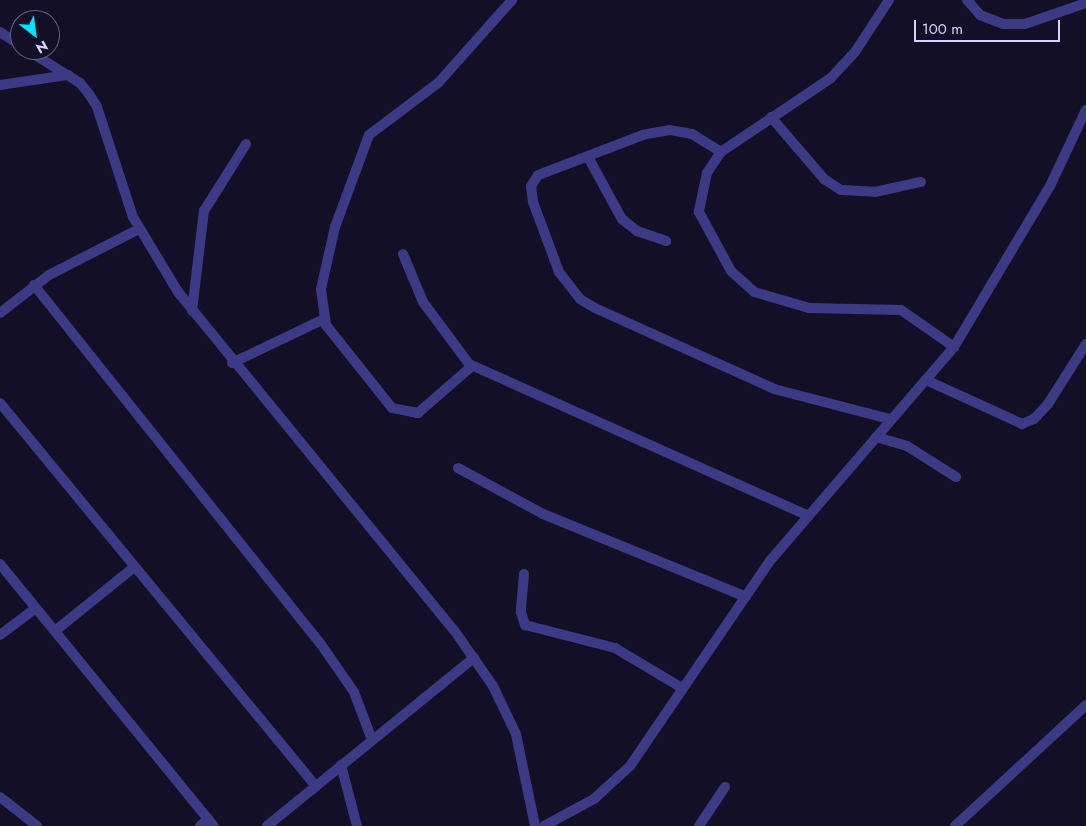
<!DOCTYPE html>
<style>
body{margin:0}
#map{position:relative;width:1086px;height:826px;overflow:hidden;background:#130f26;font-family:Jost,sans-serif}
div>[style]{position:absolute}
.minor>*{height:10px;margin:-5px;padding:0 5px;transform-origin:5px;border-radius:5px;background:#3d3a85}
span{translate:-50% -50%;white-space:nowrap;text-align:center;line-height:1.15;-webkit-text-stroke:5px #130f26;paint-order:stroke}
.north{position:absolute;left:10px;top:10px;width:50px;height:50px;box-sizing:border-box;background:#130f26;border:1px solid #625e7d;border-radius:50%;rotate:150deg;font-size:14px;font-weight:700;line-height:20px;text-align:center;color:#d9d4ff}
.north::after{content:'';display:block;margin:auto;width:18px;height:22px;background:#00e5ff;clip-path:polygon(50% 0,100% 100%,50% 72%,0 100%)}
.scale{position:absolute;left:914px;top:20px;width:146px;height:22px;box-sizing:border-box;border:2px solid #d9d4ff;border-top:0;padding-left:6px;font-size:15px;line-height:18px;white-space:nowrap;color:#d9d4ff;-webkit-text-stroke:4px #130f26;paint-order:stroke}
</style>
<div id="map">
<div class="minor">
<div style="left:889px;top:0;width:62px;rotate:123.2deg"></div>
<div style="left:855px;top:52px;width:35px;rotate:133deg"></div>
<div style="left:831px;top:78px;width:133px;rotate:146.1deg"></div>
<div style="left:721px;top:152px;width:25px;rotate:124deg"></div>
<div style="left:707px;top:173px;width:40px;rotate:102deg"></div>
<div style="left:699px;top:212px;width:67px;rotate:61.5deg"></div>
<div style="left:731px;top:271px;width:31px;rotate:42deg"></div>
<div style="left:754px;top:292px;width:57px;rotate:16.2deg"></div>
<div style="left:809px;top:308px;width:92px;rotate:1.2deg"></div>
<div style="left:901px;top:310px;width:65px;rotate:34.9deg"></div>
<div style="left:967px;top:0;width:20px;rotate:49deg"></div>
<div style="left:980px;top:15px;width:25px;rotate:21deg"></div>
<div style="left:1003px;top:24px;width:22px"></div>
<div style="left:1025px;top:24px;width:65px;rotate:-19deg"></div>
<div style="left:0;top:32px;width:24px;rotate:33deg"></div>
<div style="left:27px;top:50px;width:62px;rotate:31.9deg"></div>
<div style="left:80px;top:83px;width:14px;rotate:51deg"></div>
<div style="left:89px;top:94px;width:15px;rotate:58deg"></div>
<div style="left:97px;top:107px;width:116px;rotate:71.9deg"></div>
<div style="left:133px;top:217px;width:87px;rotate:59deg"></div>
<div style="left:178px;top:292px;width:436px;rotate:50.8deg"></div>
<div style="left:454px;top:630px;width:68px;rotate:55.1deg"></div>
<div style="left:493px;top:686px;width:53px;rotate:64.4deg"></div>
<div style="left:516px;top:734px;width:94px;rotate:78.3deg"></div>
<div style="left:0;top:85px;width:69px;rotate:-8.4deg"></div>
<div style="left:771px;top:117px;width:82px;rotate:49.5deg"></div>
<div style="left:824px;top:179px;width:20px;rotate:33deg"></div>
<div style="left:841px;top:190px;width:34px;rotate:3deg"></div>
<div style="left:875px;top:192px;width:47px;rotate:-12.3deg"></div>
<div style="left:721px;top:152px;width:34px;rotate:-148deg"></div>
<div style="left:692px;top:134px;width:22px;rotate:-170deg"></div>
<div style="left:670px;top:130px;width:27px;rotate:170deg"></div>
<div style="left:643px;top:135px;width:112px;rotate:159.1deg"></div>
<div style="left:538px;top:175px;width:13px;rotate:122deg"></div>
<div style="left:531px;top:186px;width:16px;rotate:83deg"></div>
<div style="left:533px;top:202px;width:75px;rotate:69.6deg"></div>
<div style="left:559px;top:272px;width:34px;rotate:52deg"></div>
<div style="left:580px;top:299px;width:17px;rotate:31deg"></div>
<div style="left:595px;top:308px;width:196px;rotate:24.3deg"></div>
<div style="left:774px;top:389px;width:120px;rotate:14.5deg"></div>
<div style="left:588px;top:157px;width:71px;rotate:61.3deg"></div>
<div style="left:622px;top:219px;width:19px;rotate:39deg"></div>
<div style="left:637px;top:231px;width:31px;rotate:19deg"></div>
<div style="left:403px;top:254px;width:52px;rotate:67.4deg"></div>
<div style="left:423px;top:302px;width:77px;rotate:53.4deg"></div>
<div style="left:469px;top:364px;width:372px;rotate:24.1deg"></div>
<div style="left:34px;top:285px;width:458px;rotate:51.4deg"></div>
<div style="left:320px;top:643px;width:60px;rotate:55.2deg"></div>
<div style="left:354px;top:692px;width:51px;rotate:69.4deg"></div>
<div style="left:192px;top:311px;width:101px;rotate:-83.2deg"></div>
<div style="left:204px;top:211px;width:79px;rotate:-57.9deg"></div>
<div style="left:0;top:313px;width:62px;rotate:-37.8deg"></div>
<div style="left:49px;top:275px;width:101px;rotate:-27.1deg"></div>
<div style="left:232px;top:363px;width:102px;rotate:-25.6deg"></div>
<div style="left:472px;top:366px;width:72px;rotate:139deg"></div>
<div style="left:418px;top:413px;width:26px;rotate:-169deg"></div>
<div style="left:392px;top:408px;width:106px;rotate:-128.5deg"></div>
<div style="left:326px;top:325px;width:36px;rotate:-98deg"></div>
<div style="left:321px;top:289px;width:64px;rotate:-77.3deg"></div>
<div style="left:335px;top:227px;width:98px;rotate:-69.7deg"></div>
<div style="left:369px;top:135px;width:88px;rotate:-37.1deg"></div>
<div style="left:439px;top:82px;width:110px;rotate:-48.3deg"></div>
<div style="left:926px;top:380px;width:106px;rotate:24.6deg"></div>
<div style="left:1022px;top:424px;width:13px;rotate:-23deg"></div>
<div style="left:1034px;top:419px;width:21px;rotate:-47deg"></div>
<div style="left:1048px;top:404px;width:71px;rotate:-57.7deg"></div>
<div style="left:0;top:403px;width:497px;rotate:50.5deg"></div>
<div style="left:876px;top:437px;width:32px;rotate:16deg"></div>
<div style="left:907px;top:446px;width:58px;rotate:32.3deg"></div>
<div style="left:458px;top:468px;width:97px;rotate:28.4deg"></div>
<div style="left:543px;top:514px;width:219px;rotate:22.2deg"></div>
<div style="left:0;top:564px;width:338px;rotate:50.8deg"></div>
<div style="left:524px;top:574px;width:38px;rotate:95deg"></div>
<div style="left:521px;top:612px;width:14px;rotate:73deg"></div>
<div style="left:525px;top:625px;width:93px;rotate:14.3deg"></div>
<div style="left:615px;top:648px;width:78px;rotate:30.8deg"></div>
<div style="left:55px;top:631px;width:100px;rotate:-38.9deg"></div>
<div style="left:0;top:635px;width:45px;rotate:-36.9deg"></div>
<div style="left:341px;top:765px;width:63px;rotate:75.3deg"></div>
<div style="left:0;top:797px;width:47px;rotate:38.1deg"></div>
<div style="left:200px;top:826px;width:11px;rotate:-41deg"></div>
<div style="left:267px;top:826px;width:267px;rotate:-39.1deg"></div>
<div style="left:544px;top:826px;width:57px;rotate:-28.4deg"></div>
<div style="left:594px;top:799px;width:49px;rotate:-42.5deg"></div>
<div style="left:630px;top:766px;width:247px;rotate:-55.7deg"></div>
<div style="left:769px;top:562px;width:284px;rotate:-49.3deg"></div>
<div style="left:954px;top:347px;width:187px;rotate:-59.2deg"></div>
<div style="left:1050px;top:186px;width:84px;rotate:-64.7deg"></div>
<div style="left:699px;top:826px;width:47px;rotate:-56.3deg"></div>
<div style="left:955px;top:826px;width:178px;rotate:-42.7deg"></div>
</div>
<div class="north">N</div>
<div class="scale">100 m</div>
</div>
